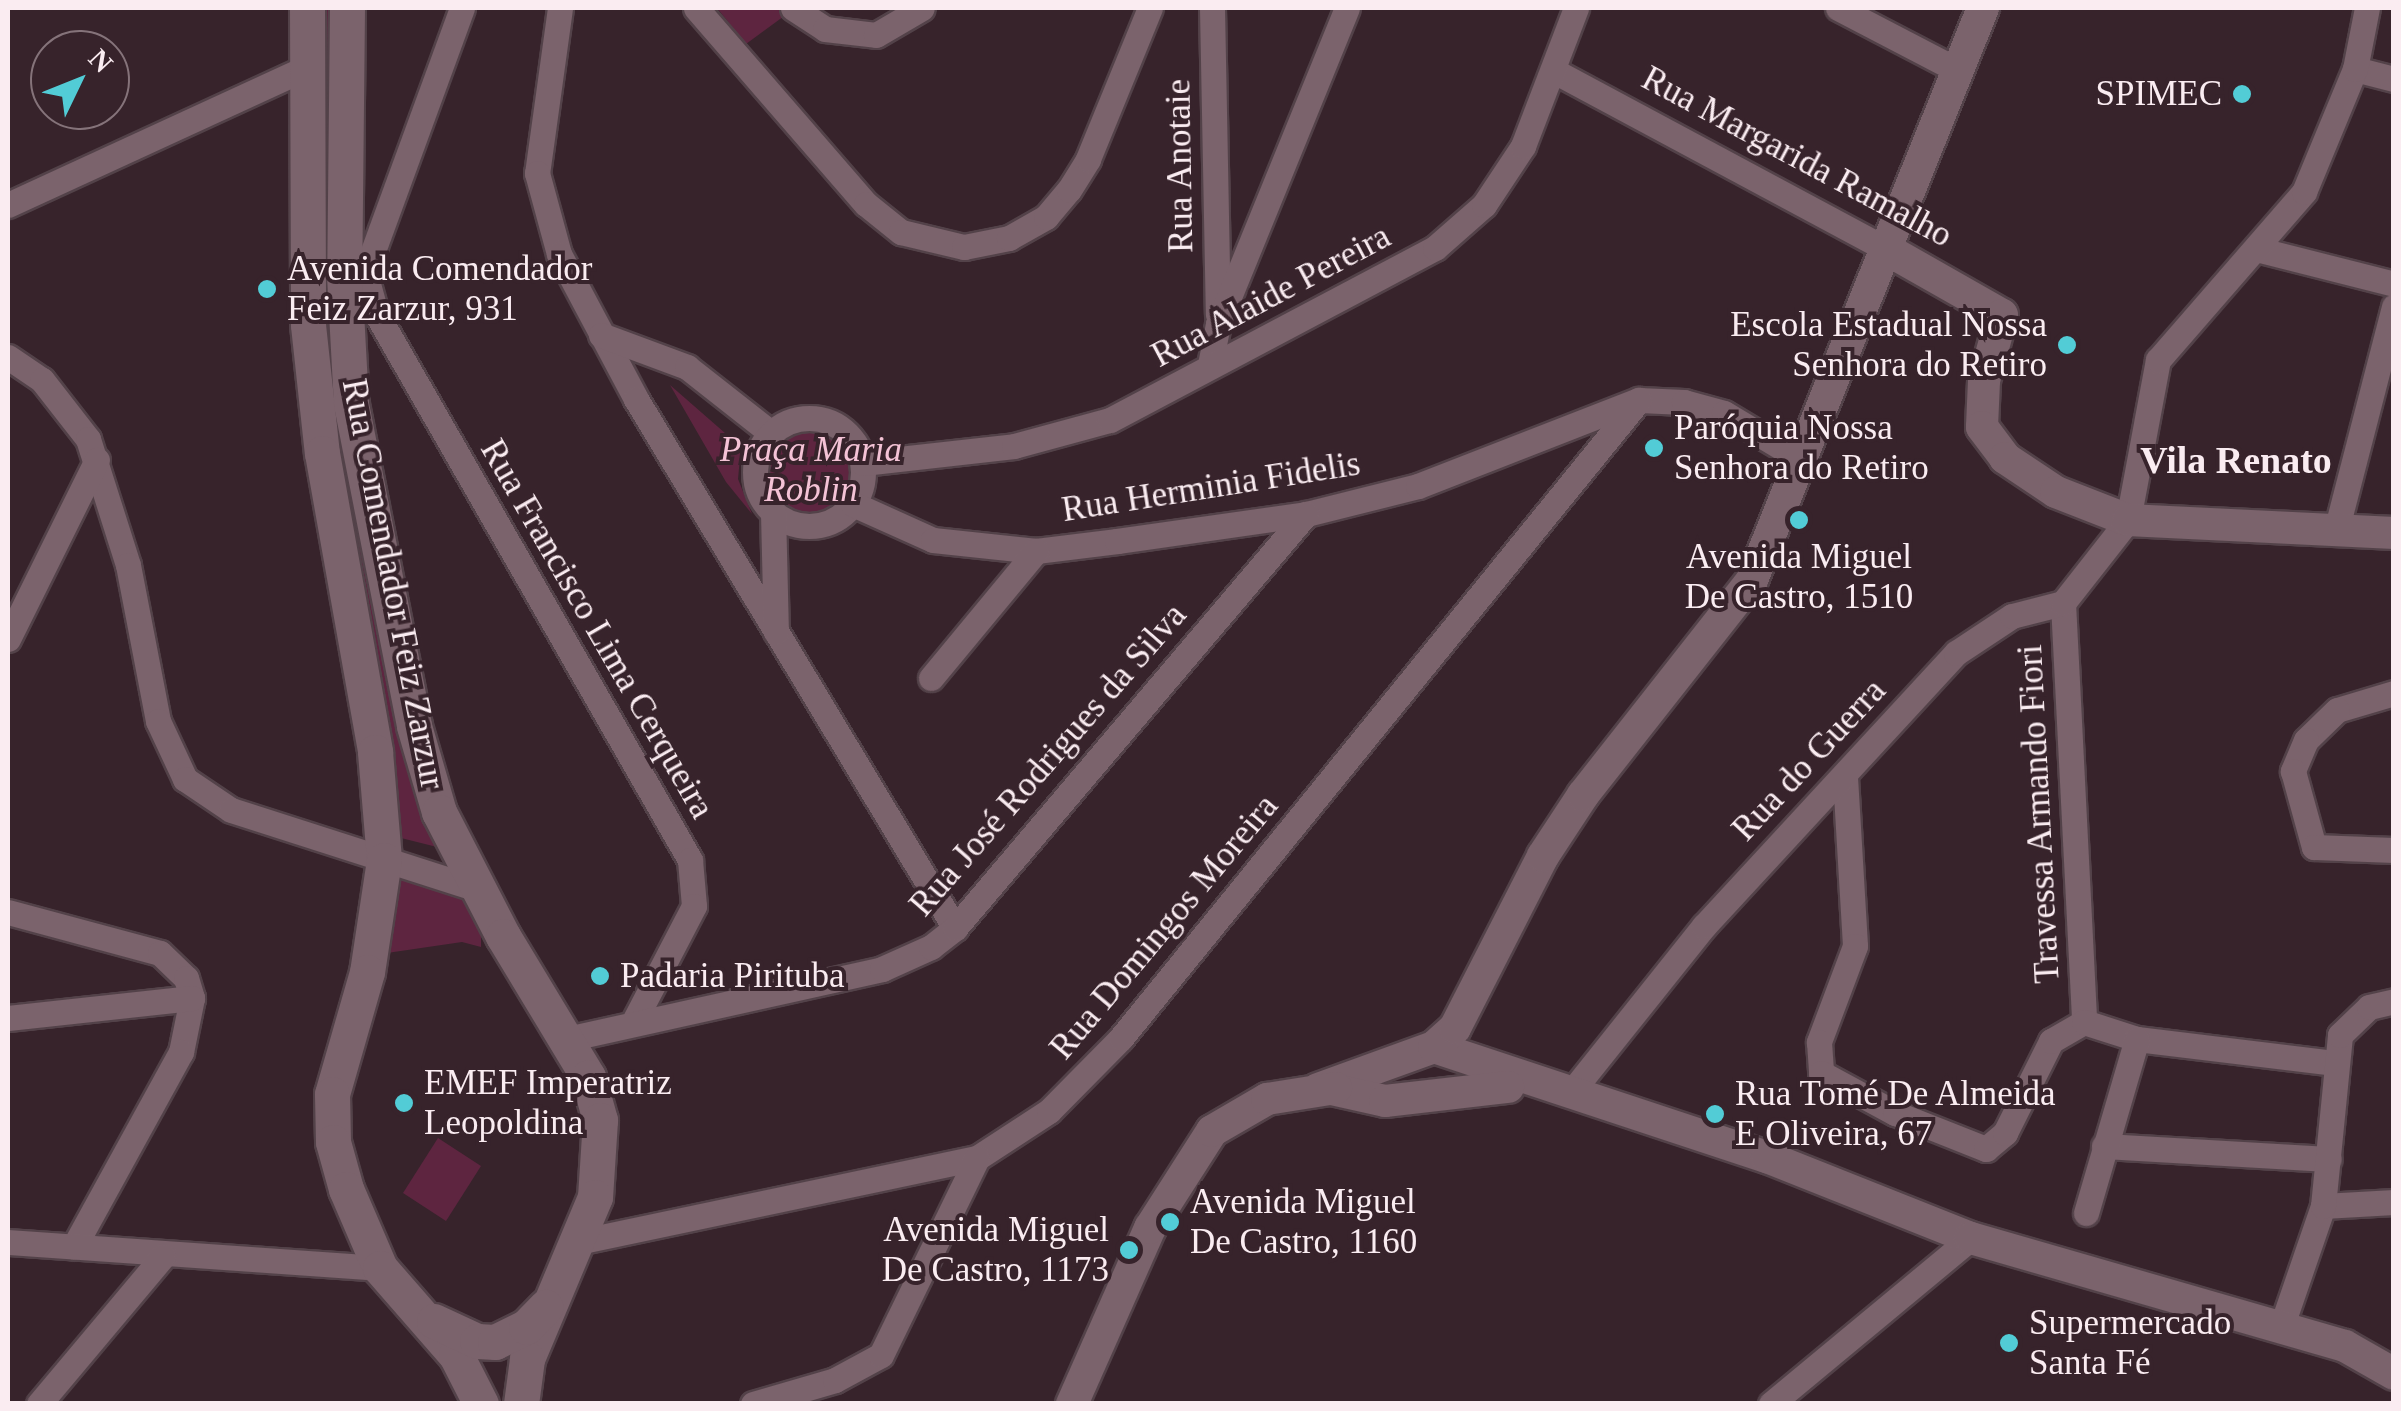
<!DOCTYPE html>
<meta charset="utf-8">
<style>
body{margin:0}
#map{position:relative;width:2401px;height:1411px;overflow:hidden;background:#37232b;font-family:"Times New Roman",serif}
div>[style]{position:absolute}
.green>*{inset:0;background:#5e2540}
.round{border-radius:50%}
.roads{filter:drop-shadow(2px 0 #534249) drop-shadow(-2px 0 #534249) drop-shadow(0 2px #534249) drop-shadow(0 -2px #534249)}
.minor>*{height:25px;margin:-12.5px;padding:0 12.5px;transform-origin:12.5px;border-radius:12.5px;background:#7b636c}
.minor>.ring{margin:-12.5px;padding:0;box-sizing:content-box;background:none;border:25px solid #7b636c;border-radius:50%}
.tertiary>*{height:32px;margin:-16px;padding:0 16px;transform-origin:16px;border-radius:16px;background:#7b636c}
.secondary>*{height:35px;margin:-17.5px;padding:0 17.5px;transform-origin:17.5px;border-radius:17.5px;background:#7b636c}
.dots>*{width:28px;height:28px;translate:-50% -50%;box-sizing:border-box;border:5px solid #37232b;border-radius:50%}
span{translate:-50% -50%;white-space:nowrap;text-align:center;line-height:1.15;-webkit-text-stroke:8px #37232b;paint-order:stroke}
.poi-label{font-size:35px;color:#faecf1}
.right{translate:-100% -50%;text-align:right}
.left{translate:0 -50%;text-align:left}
.street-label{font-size:35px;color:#faecf1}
.park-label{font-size:35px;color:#f4c3d6;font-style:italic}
.neighbourhood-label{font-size:38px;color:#faecf1;font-weight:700}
.frame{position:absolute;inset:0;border:10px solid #faecf1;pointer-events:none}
.north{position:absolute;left:30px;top:30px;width:100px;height:100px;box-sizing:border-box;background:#37232b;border:2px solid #85737a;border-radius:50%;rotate:47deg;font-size:28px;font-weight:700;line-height:40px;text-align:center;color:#faecf1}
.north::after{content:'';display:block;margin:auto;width:35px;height:45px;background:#52ccd6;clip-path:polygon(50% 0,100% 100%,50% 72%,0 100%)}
</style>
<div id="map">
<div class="green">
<div style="clip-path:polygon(321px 8px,335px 8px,331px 228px,441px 848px,401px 838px,350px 578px,315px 220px)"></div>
<div style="clip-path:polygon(717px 8px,786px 8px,791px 11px,746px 44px)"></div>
<div style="clip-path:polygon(670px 385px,741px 447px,738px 479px,752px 514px,726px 482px)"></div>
<div class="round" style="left:768px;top:428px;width:86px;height:86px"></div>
<div style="clip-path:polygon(399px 879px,481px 902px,481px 947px,462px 942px,387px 953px,383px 937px)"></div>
<div style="clip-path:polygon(438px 1138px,481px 1166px,446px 1221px,403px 1193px)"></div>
</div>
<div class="roads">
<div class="minor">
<div style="left:462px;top:8px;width:282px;rotate:110.1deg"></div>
<div style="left:365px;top:273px;width:41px;rotate:74.6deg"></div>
<div style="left:376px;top:313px;width:631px;rotate:60.14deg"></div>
<div style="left:690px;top:860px;width:46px;rotate:85deg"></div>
<div style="left:694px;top:906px;width:132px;rotate:117.5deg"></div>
<div style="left:560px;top:8px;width:167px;rotate:97.9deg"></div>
<div style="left:537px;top:173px;width:84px;rotate:74.8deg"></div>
<div style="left:559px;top:254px;width:164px;rotate:62deg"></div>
<div style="left:636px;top:399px;width:618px;rotate:58.91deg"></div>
<div style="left:696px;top:8px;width:259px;rotate:49.1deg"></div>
<div style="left:866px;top:204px;width:45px;rotate:38.7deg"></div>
<div style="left:901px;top:232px;width:65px;rotate:13.4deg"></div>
<div style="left:964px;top:247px;width:46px;rotate:-11.3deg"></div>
<div style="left:1009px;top:238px;width:43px;rotate:-29.6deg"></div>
<div style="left:1046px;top:217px;width:35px;rotate:-50deg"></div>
<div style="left:1069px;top:190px;width:36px;rotate:-58deg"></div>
<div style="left:1088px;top:159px;width:163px;rotate:-67.7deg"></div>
<div style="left:793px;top:8px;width:38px;rotate:33deg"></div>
<div style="left:825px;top:29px;width:51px;rotate:6.7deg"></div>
<div style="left:876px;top:35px;width:53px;rotate:-30.4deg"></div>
<div style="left:1212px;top:8px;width:306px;rotate:88.9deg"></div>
<div style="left:1838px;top:8px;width:134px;rotate:27.5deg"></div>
<div style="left:2355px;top:69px;width:40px;rotate:14.4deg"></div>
<div style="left:1554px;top:71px;width:377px;rotate:28.2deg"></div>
<div style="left:8px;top:205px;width:328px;rotate:-24.7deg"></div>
<div style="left:2260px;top:250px;width:138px;rotate:14.2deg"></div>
<div style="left:601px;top:335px;width:92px;rotate:20.4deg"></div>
<div style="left:687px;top:367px;width:107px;rotate:38.2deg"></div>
<div style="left:8px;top:357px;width:41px;rotate:34.1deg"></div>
<div style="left:42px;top:380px;width:75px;rotate:52.1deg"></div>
<div style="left:88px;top:439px;width:132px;rotate:72.4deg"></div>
<div style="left:128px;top:565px;width:159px;rotate:79.1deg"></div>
<div style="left:158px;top:721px;width:64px;rotate:65deg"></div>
<div style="left:185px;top:779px;width:55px;rotate:34deg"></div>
<div style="left:231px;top:810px;width:258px;rotate:17.8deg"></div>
<div style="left:1210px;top:365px;width:42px;rotate:-79deg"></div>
<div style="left:1218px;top:324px;width:341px;rotate:-67.8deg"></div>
<div class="ring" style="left:755px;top:418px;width:83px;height:83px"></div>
<div style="left:863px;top:463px;width:152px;rotate:-6.4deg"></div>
<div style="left:1014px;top:446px;width:99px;rotate:-15.2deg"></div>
<div style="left:1110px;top:420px;width:368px;rotate:-27.9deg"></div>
<div style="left:1435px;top:248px;width:65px;rotate:-41.3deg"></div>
<div style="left:1484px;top:205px;width:71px;rotate:-56.5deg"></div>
<div style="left:1523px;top:146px;width:148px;rotate:-69deg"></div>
<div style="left:853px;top:504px;width:88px;rotate:24.2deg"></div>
<div style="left:933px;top:540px;width:104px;rotate:6.1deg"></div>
<div style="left:1036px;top:551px;width:82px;rotate:-7deg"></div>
<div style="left:1117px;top:541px;width:191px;rotate:-8.1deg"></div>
<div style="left:1306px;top:514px;width:115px;rotate:-14deg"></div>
<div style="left:1418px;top:486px;width:237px;rotate:-21.3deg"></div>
<div style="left:1639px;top:400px;width:45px;rotate:2.5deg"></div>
<div style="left:1684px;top:402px;width:41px;rotate:15.4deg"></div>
<div style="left:1724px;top:413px;width:87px;rotate:31deg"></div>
<div style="left:773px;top:512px;width:120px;rotate:88.6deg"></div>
<div style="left:2336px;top:531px;width:232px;rotate:-75.5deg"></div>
<div style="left:2063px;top:603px;width:420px;rotate:87.1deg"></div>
<div style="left:8px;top:639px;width:200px;rotate:-63.6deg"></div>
<div style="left:931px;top:678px;width:165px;rotate:-50.4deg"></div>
<div style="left:2394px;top:693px;width:59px;rotate:163.4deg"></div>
<div style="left:2337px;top:710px;width:43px;rotate:135.9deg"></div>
<div style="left:2306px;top:740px;width:34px;rotate:113deg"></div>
<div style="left:2293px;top:771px;width:79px;rotate:74.6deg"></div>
<div style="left:2314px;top:847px;width:80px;rotate:2.1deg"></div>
<div style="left:1845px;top:777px;width:169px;rotate:86.6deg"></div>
<div style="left:1855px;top:946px;width:103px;rotate:110.6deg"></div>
<div style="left:1819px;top:1042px;width:31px;rotate:86deg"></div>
<div style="left:1821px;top:1073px;width:84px;rotate:28.4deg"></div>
<div style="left:1895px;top:1113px;width:98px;rotate:21.6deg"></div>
<div style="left:1986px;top:1149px;width:25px;rotate:-40deg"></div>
<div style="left:2005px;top:1133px;width:103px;rotate:-63.4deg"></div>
<div style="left:2051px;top:1041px;width:38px;rotate:-30deg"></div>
<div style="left:8px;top:912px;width:157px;rotate:15.1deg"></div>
<div style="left:160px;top:953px;width:36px;rotate:44deg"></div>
<div style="left:186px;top:978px;width:21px;rotate:73deg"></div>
<div style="left:192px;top:998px;width:55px;rotate:101.5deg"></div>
<div style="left:181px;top:1052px;width:222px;rotate:118.8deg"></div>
<div style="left:8px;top:1018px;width:185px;rotate:-6.2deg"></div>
<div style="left:2084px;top:1022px;width:56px;rotate:17.8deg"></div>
<div style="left:2137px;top:1039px;width:198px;rotate:6.9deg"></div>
<div style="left:567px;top:1039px;width:323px;rotate:-12.5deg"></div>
<div style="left:882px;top:969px;width:54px;rotate:-24.2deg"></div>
<div style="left:931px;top:947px;width:31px;rotate:-38deg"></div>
<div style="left:955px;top:928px;width:543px;rotate:-49.71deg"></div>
<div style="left:1573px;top:1090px;width:210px;rotate:-51.4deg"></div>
<div style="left:1704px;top:926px;width:372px;rotate:-47.3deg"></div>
<div style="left:1956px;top:653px;width:67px;rotate:-33.5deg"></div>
<div style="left:2012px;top:616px;width:53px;rotate:-14.3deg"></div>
<div style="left:2063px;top:603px;width:105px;rotate:-51.9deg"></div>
<div style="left:2128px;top:520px;width:163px;rotate:-79.4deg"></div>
<div style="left:2158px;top:360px;width:223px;rotate:-49deg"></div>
<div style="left:2304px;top:192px;width:133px;rotate:-67.5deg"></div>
<div style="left:2355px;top:69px;width:62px;rotate:-78.9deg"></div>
<div style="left:2104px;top:1146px;width:225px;rotate:3.3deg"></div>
<div style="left:2323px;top:1206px;width:71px;rotate:-3.2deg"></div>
<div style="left:2086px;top:1213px;width:181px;rotate:-73.7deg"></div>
<div style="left:8px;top:1242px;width:373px;rotate:4deg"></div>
<div style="left:578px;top:1242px;width:408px;rotate:-11.9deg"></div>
<div style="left:977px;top:1158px;width:86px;rotate:-33.1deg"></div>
<div style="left:1049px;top:1111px;width:103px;rotate:-45.4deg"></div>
<div style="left:1121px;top:1038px;width:822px;rotate:-50.93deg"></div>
<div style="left:2282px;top:1325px;width:126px;rotate:-71deg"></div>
<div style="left:2323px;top:1206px;width:172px;rotate:-84.3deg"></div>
<div style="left:2340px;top:1035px;width:40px;rotate:-44deg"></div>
<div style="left:2369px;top:1007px;width:26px;rotate:-13deg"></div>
<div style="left:39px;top:1404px;width:193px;rotate:-50deg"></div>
<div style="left:753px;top:1404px;width:85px;rotate:-16.3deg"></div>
<div style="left:835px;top:1380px;width:52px;rotate:-28.5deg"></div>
<div style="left:881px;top:1355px;width:219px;rotate:-64deg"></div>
<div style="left:1771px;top:1404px;width:260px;rotate:-39.7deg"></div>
</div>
<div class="tertiary">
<div style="left:1886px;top:249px;width:133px;rotate:29.6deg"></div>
<div style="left:2002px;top:315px;width:68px;rotate:105.3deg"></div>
<div style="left:1984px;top:381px;width:46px;rotate:92.5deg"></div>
<div style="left:1982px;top:427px;width:39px;rotate:53deg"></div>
<div style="left:2005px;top:458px;width:61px;rotate:33.7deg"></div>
<div style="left:2056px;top:492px;width:77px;rotate:21.3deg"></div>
<div style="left:2128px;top:520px;width:266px;rotate:2.8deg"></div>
<div style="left:1434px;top:1047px;width:351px;rotate:18.3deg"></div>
<div style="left:1767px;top:1157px;width:219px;rotate:21.7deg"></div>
<div style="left:1971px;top:1238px;width:389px;rotate:16.1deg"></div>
<div style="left:2345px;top:1346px;width:56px;rotate:29.7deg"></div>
<div style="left:1318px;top:1089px;width:123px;rotate:-19.9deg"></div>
<div style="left:1434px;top:1047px;width:28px;rotate:-42deg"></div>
<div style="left:1455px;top:1028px;width:193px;rotate:-62.9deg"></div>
<div style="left:1543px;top:856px;width:73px;rotate:-56.7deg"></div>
<div style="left:1583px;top:795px;width:273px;rotate:-51.8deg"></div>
<div style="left:1752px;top:580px;width:617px;rotate:-68.01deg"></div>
<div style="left:1331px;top:1089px;width:55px;rotate:12.5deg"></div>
<div style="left:1385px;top:1101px;width:124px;rotate:-6.5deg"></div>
<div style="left:1072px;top:1404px;width:193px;rotate:-66.1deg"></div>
<div style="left:1150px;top:1228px;width:115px;rotate:-57.4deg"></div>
<div style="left:1212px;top:1131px;width:64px;rotate:-30.2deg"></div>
<div style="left:1267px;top:1099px;width:70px;rotate:-9.1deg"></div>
</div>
<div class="secondary">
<div style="left:307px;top:8px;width:317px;rotate:89.8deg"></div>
<div style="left:308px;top:325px;width:129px;rotate:83.8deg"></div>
<div style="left:322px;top:453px;width:304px;rotate:79.9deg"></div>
<div style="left:375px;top:752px;width:108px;rotate:85.2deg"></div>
<div style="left:384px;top:860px;width:113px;rotate:98.6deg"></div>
<div style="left:367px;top:972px;width:127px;rotate:106deg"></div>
<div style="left:332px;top:1094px;width:48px;rotate:88.8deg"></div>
<div style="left:333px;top:1142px;width:49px;rotate:74.5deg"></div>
<div style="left:346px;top:1189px;width:86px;rotate:66.7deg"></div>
<div style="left:380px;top:1268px;width:116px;rotate:48.9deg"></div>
<div style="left:456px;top:1355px;width:55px;rotate:63deg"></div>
<div style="left:347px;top:8px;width:267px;rotate:90.6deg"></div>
<div style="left:344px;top:275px;width:129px;rotate:86.9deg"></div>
<div style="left:351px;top:404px;width:328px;rotate:78.9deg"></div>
<div style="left:414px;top:726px;width:90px;rotate:73.8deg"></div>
<div style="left:439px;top:812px;width:140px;rotate:62.7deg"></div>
<div style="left:503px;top:936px;width:165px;rotate:58.9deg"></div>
<div style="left:588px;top:1077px;width:45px;rotate:74.4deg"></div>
<div style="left:600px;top:1120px;width:77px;rotate:93.7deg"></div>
<div style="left:595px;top:1197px;width:176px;rotate:112.8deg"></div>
<div style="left:527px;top:1359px;width:45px;rotate:97.6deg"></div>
<div style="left:434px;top:1321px;width:47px;rotate:24.9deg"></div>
<div style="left:477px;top:1341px;width:18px;rotate:3deg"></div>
<div style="left:495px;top:1342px;width:34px;rotate:-26deg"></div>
<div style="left:526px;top:1327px;width:28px;rotate:-46deg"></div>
</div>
</div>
<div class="dots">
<div style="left:2242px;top:94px;background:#52ccd6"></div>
<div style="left:267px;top:289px;background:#52ccd6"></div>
<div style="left:2067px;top:345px;background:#52ccd6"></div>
<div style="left:1654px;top:448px;background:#52ccd6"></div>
<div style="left:1799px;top:520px;background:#52ccd6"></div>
<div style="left:600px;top:976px;background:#52ccd6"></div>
<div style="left:404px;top:1103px;background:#52ccd6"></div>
<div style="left:1715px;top:1114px;background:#52ccd6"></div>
<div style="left:1170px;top:1222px;background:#52ccd6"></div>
<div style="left:1129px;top:1250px;background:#52ccd6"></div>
<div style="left:2009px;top:1343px;background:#52ccd6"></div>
</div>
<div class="poi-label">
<span class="right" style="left:2222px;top:94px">SPIMEC</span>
<span class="left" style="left:287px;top:289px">Avenida Comendador<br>Feiz Zarzur, 931</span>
<span class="right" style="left:2047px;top:345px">Escola Estadual Nossa<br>Senhora do Retiro</span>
<span class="left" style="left:1674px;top:448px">Paróquia Nossa<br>Senhora do Retiro</span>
<span style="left:1799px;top:577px">Avenida Miguel<br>De Castro, 1510</span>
<span class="left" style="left:620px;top:976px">Padaria Pirituba</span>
<span class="left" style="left:424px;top:1103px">EMEF Imperatriz<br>Leopoldina</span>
<span class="left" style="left:1735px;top:1114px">Rua Tomé De Almeida<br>E Oliveira, 67</span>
<span class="left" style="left:1190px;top:1222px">Avenida Miguel<br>De Castro, 1160</span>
<span class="right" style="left:1109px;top:1250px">Avenida Miguel<br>De Castro, 1173</span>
<span class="left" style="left:2029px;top:1343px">Supermercado<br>Santa Fé</span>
</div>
<div class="street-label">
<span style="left:1797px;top:157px;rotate:28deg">Rua Margarida Ramalho</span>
<span style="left:1180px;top:166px;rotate:-91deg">Rua Anotaie</span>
<span style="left:1271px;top:296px;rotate:-28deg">Rua Alaide Pereira</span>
<span style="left:1211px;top:487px;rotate:-9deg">Rua Herminia Fidelis</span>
<span style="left:393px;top:584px;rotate:79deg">Rua Comendador Feiz Zarzur</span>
<span style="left:597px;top:629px;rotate:60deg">Rua Francisco Lima Cerqueira</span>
<span style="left:1048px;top:760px;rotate:-49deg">Rua José Rodrigues da Silva</span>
<span style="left:1809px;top:760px;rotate:-47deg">Rua do Guerra</span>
<span style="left:2039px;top:814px;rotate:-93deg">Travessa Armando Fiori</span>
<span style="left:1164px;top:927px;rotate:-50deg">Rua Domingos Moreira</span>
</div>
<div class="park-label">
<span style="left:811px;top:470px">Praça Maria<br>Roblin</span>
</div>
<div class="neighbourhood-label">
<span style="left:2236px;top:461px">Vila Renato</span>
</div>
<div class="frame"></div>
<div class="north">N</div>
</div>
